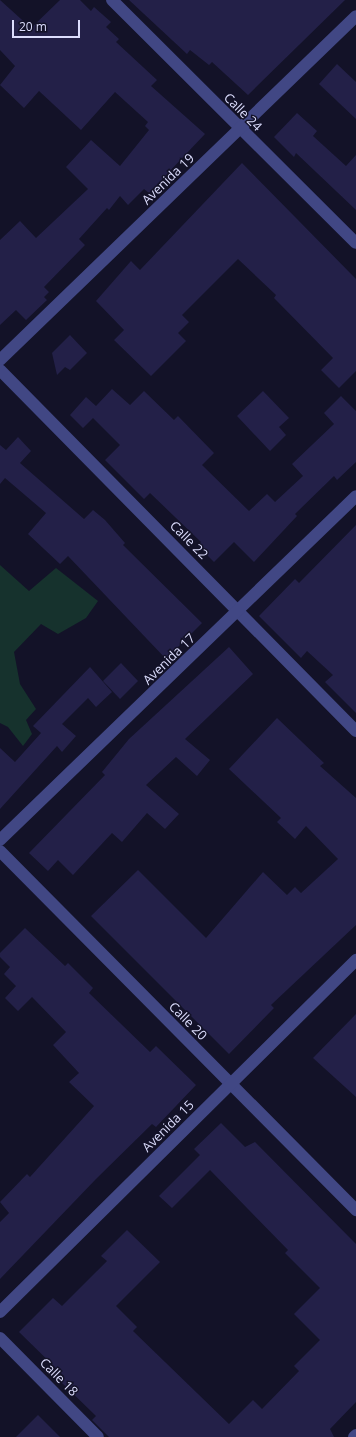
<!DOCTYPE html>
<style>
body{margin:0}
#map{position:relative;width:356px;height:1437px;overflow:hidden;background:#131228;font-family:"Open Sans",sans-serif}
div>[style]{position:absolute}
.green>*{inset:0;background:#16322d}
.building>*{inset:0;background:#232048}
.minor>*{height:12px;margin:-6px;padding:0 6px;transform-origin:6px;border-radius:6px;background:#414784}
span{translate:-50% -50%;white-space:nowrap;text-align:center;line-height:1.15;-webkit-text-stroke:3px #131228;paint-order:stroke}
.street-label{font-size:13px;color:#dcddfd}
.scale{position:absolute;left:12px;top:20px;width:68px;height:18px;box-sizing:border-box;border:2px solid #dcddfd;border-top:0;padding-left:5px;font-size:12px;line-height:14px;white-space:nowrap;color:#dcddfd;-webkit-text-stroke:3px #131228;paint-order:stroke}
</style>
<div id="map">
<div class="green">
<div style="clip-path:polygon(0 565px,29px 591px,56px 568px,98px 601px,86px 618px,58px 634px,41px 624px,14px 652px,20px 684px,36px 709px,26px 720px,32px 734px,23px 746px,8px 727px,0 723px)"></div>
</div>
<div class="building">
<div style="clip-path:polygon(0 0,31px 28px,60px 0,80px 0,91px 11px,94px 7px,111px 22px,106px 27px,119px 39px,116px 42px,157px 80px,151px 86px,205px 134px,149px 193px,144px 189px,128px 205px,120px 196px,109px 210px,107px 208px,79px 239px,85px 245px,44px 287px,49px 292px,44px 297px,47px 300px,26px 320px,16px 310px,0 325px,0 240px,20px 221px,36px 238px,88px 189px,66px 167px,91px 140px,120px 166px,149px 130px,145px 126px,148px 122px,115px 92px,81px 130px,39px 91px,24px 108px,0 85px,15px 66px,0 50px)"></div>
<div style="clip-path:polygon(129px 0,345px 0,248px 95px,212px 62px,209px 65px,190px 50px,187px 54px)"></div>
<div style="clip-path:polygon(337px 64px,356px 82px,356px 119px,319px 84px)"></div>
<div style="clip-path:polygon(297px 113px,317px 131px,313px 136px,346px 166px,356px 155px,356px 210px,296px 153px,294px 157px,274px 137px)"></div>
<div style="clip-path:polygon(242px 163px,356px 279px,356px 371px,339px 388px,321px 370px,333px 358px,274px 298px,276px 295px,238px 259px,182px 315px,189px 322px,178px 333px,186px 341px,151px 376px,114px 340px,124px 330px,96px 301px,131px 261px,140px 270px)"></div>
<div style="clip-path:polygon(70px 335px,87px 353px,70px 370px,65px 367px,57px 375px,52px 353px)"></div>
<div style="clip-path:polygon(112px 389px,130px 405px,144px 391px,174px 420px,178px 416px,214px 453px,202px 465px,249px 511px,267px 494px,275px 502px,303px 476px,292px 464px,334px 424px,324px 413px,341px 396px,356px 411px,356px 462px,337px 480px,334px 476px,295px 514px,297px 516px,254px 562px,234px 542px,214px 562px,198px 546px,201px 542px,150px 493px,144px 499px,105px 460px,120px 445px,93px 418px,83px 428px,70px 415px,86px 397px,96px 406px)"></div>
<div style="clip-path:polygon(263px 391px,289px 418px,279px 427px,286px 435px,270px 451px,237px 416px)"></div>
<div style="clip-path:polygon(18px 437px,31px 451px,20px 463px,84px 519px,93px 510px,105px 520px,125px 543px,123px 545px,202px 623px,166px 659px,68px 556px,60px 564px,28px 534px,46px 513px,5px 478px,0 484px,0 445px,6px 450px)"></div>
<div style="clip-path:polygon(356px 525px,356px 713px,325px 682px,333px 675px,307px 651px,301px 658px,259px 616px,295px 579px,299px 583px)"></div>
<div style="clip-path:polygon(229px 647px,253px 674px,185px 739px,210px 760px,197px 776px,176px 757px,146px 785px,179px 814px,165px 829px,147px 813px,122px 842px,112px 833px,73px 875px,58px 860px,48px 871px,29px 853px,105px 775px,102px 772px,129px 739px)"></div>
<div style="clip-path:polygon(121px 663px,138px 681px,120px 699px,103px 681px)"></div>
<div style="clip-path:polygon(90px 667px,112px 692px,96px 707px,88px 698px,62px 724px,76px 736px,62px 752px,57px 746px,0 809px,0 748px,15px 762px,41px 733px,33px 726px)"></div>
<div style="clip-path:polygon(277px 718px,324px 763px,320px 766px,356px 798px,356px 925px,271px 1005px,274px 1008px,229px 1054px,91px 916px,138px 870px,206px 938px,263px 872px,287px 895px,295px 887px,301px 893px,338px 859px,306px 826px,295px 839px,277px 822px,281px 818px,229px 769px)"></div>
<div style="clip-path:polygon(25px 928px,65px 966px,68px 963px,93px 988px,89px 993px,150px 1052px,156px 1046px,196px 1085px,156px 1127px,152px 1124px,96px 1179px,0 1279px,0 1222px,9px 1213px,0 1202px,27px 1174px,30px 1177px,94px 1106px,69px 1082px,79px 1073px,53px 1045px,66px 1032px,32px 997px,18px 1011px,5px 998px,16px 986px,4px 974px,10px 967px,0 957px,0 953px)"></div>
<div style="clip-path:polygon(356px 1014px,356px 1097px,313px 1058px)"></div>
<div style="clip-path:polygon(221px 1123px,245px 1147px,255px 1142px,356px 1244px,356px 1402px,330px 1429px,334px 1437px,109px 1437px,92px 1420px,96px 1416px,60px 1381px,64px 1376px,19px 1332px,53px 1298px,62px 1306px,107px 1261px,101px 1256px,127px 1230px,160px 1262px,116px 1306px,137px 1327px,133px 1331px,229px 1424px,253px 1400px,262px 1409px,299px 1371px,294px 1366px,320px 1340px,294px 1314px,320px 1288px,285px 1253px,288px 1250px,210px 1170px,172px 1208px,159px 1196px,200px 1155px,194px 1149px)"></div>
<div style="clip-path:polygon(38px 1415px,60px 1437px,16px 1437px)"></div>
</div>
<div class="minor">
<div style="left:112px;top:0;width:344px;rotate:44.9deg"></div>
<div style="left:0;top:360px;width:495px;rotate:-44deg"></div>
<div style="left:0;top:370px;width:507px;rotate:45.4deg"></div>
<div style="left:0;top:840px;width:495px;rotate:-44deg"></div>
<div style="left:0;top:851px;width:506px;rotate:45.24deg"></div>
<div style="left:0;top:1312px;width:501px;rotate:-44.68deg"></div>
<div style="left:0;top:1338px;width:139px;rotate:45.3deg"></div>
<div style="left:354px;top:1437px;width:3px;rotate:-45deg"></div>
</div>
<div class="street-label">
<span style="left:243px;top:112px;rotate:45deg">Calle 24</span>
<span style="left:168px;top:179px;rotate:-44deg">Avenida 19</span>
<span style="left:189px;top:540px;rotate:45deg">Calle 22</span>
<span style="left:169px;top:659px;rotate:-44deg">Avenida 17</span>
<span style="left:188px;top:1021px;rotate:45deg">Calle 20</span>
<span style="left:168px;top:1126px;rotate:-45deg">Avenida 15</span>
<span style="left:59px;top:1377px;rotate:45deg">Calle 18</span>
</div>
<div class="scale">20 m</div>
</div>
